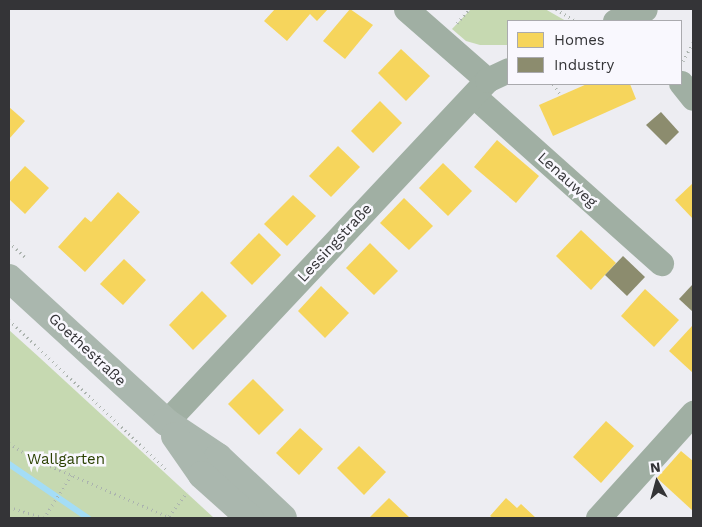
<!DOCTYPE html>
<meta charset="utf-8">
<style>
body{margin:0}
#map{position:relative;width:702px;height:527px;overflow:hidden;background:#ededf2;font-family:"Work Sans",sans-serif}
div>[style]{position:absolute}
.green>*{inset:0;background:#c6d9b1}
.homes>*{inset:0;background:#f6d55c}
.industry>*{inset:0;background:#8c8c6e}
.stream>*{height:6px;margin:-3px;padding:0 3px;transform-origin:3px;border-radius:3px;background:#a4ddf6}
.path>*{height:3px;margin-top:-1.5px;transform-origin:0;background:repeating-linear-gradient(90deg,#abb3ae 0 1px,transparent 0 5px)}
.minor>*{height:25px;margin:-12.5px;padding:0 12.5px;transform-origin:12.5px;border-radius:12.5px;background:#a0afa3}
.secondary>*{height:28px;margin:-14px;padding:0 14px;transform-origin:14px;border-radius:14px;background:#aab7ae}
span{translate:-50% -50%;white-space:nowrap;text-align:center;line-height:1.15;-webkit-text-stroke:5px #f9f8fe;paint-order:stroke}
.street-label{font-size:15px;color:#343437}
.park-label{font-size:15px;color:#2b4102}
.frame{position:absolute;inset:0;border:10px solid #343437;pointer-events:none}
.legend{position:absolute;left:507px;top:20px;width:175px;height:65px;box-sizing:border-box;background:#f9f8fe;border:1px solid #aaaaae;margin:0;padding:6px 9px;list-style:none;font-size:15px;color:#343437}
.legend li{display:flex;align-items:center;gap:10px;height:25px}
.legend b{width:25px;border:1px solid #aaaaae}
.north{position:absolute;left:632px;top:457px;width:50px;height:50px;-webkit-text-stroke:4px #f9f8fe;paint-order:stroke;rotate:353deg;font-size:14px;font-weight:700;line-height:20px;text-align:center;color:#343437}
.north::after{content:'';display:block;margin:auto;width:18px;height:22px;background:#343437;clip-path:polygon(50% 0,100% 100%,50% 72%,0 100%)}
</style>
<div id="map">
<div class="green">
<div style="clip-path:polygon(471px 9px,545px 9px,566px 21px,508px 21px,508px 45px,480px 45px,466px 41px,452px 29px)"></div>
<div style="clip-path:polygon(9px 330px,40px 358px,214px 518px,9px 518px)"></div>
</div>
<div class="homes">
<div style="clip-path:polygon(275px 9px,328px 9px,317px 21px,310px 14px,287px 41px,264px 21px)"></div>
<div style="clip-path:polygon(350px 9px,373px 25px,345px 59px,323px 41px)"></div>
<div style="clip-path:polygon(401px 49px,430px 76px,406px 101px,378px 73px)"></div>
<div style="clip-path:polygon(587px 84px,630px 84px,636px 99px,553px 136px,539px 105px)"></div>
<div style="clip-path:polygon(380px 101px,402px 123px,373px 153px,351px 131px)"></div>
<div style="clip-path:polygon(9px 107px,25px 121px,9px 139px)"></div>
<div style="clip-path:polygon(497px 140px,539px 176px,516px 203px,474px 167px)"></div>
<div style="clip-path:polygon(338px 146px,360px 167px,331px 197px,309px 176px)"></div>
<div style="clip-path:polygon(443px 163px,472px 191px,448px 216px,419px 188px)"></div>
<div style="clip-path:polygon(25px 166px,49px 188px,25px 214px,9px 199px,9px 183px)"></div>
<div style="clip-path:polygon(693px 183px,693px 219px,675px 200px)"></div>
<div style="clip-path:polygon(118px 192px,140px 212px,85px 272px,58px 247px,85px 217px,91px 222px)"></div>
<div style="clip-path:polygon(293px 195px,316px 216px,287px 246px,264px 224px)"></div>
<div style="clip-path:polygon(404px 198px,433px 226px,409px 250px,380px 223px)"></div>
<div style="clip-path:polygon(581px 230px,616px 263px,591px 290px,556px 256px)"></div>
<div style="clip-path:polygon(259px 233px,281px 255px,252px 285px,230px 263px)"></div>
<div style="clip-path:polygon(370px 243px,398px 271px,374px 295px,346px 268px)"></div>
<div style="clip-path:polygon(124px 259px,146px 280px,123px 305px,100px 284px)"></div>
<div style="clip-path:polygon(321px 286px,349px 313px,325px 338px,298px 311px)"></div>
<div style="clip-path:polygon(645px 289px,679px 320px,654px 347px,621px 316px)"></div>
<div style="clip-path:polygon(202px 291px,227px 316px,193px 350px,169px 325px)"></div>
<div style="clip-path:polygon(692px 326px,693px 326px,693px 373px,669px 351px)"></div>
<div style="clip-path:polygon(253px 379px,284px 410px,259px 435px,228px 404px)"></div>
<div style="clip-path:polygon(606px 421px,634px 446px,601px 483px,573px 457px)"></div>
<div style="clip-path:polygon(300px 428px,323px 449px,299px 475px,276px 453px)"></div>
<div style="clip-path:polygon(359px 446px,386px 472px,364px 495px,337px 468px)"></div>
<div style="clip-path:polygon(681px 451px,693px 461px,693px 511px,657px 478px)"></div>
<div style="clip-path:polygon(389px 498px,410px 518px,369px 518px)"></div>
<div style="clip-path:polygon(506px 498px,517px 508px,521px 504px,536px 518px,493px 518px,490px 516px)"></div>
</div>
<div class="industry">
<div style="clip-path:polygon(661px 112px,679px 132px,666px 145px,646px 125px)"></div>
<div style="clip-path:polygon(623px 256px,645px 277px,627px 296px,605px 275px)"></div>
<div style="clip-path:polygon(693px 284px,693px 312px,679px 299px)"></div>
</div>
<div class="stream">
<div style="left:9px;top:464px;width:96px;rotate:34.4deg"></div>
</div>
<div class="path">
<div style="left:556px;top:9px;width:23px;rotate:31deg"></div>
<div style="left:457px;top:23px;width:18px;rotate:-49deg"></div>
<div style="left:683px;top:61px;width:21px;rotate:-62deg"></div>
<div style="left:553px;top:84px;width:14px;rotate:56deg"></div>
<div style="left:9px;top:242px;width:23px;rotate:43deg"></div>
<div style="left:9px;top:320px;width:219px;rotate:43.5deg"></div>
<div style="left:9px;top:443px;width:27px;rotate:33deg"></div>
<div style="left:32px;top:458px;width:151px;rotate:23.3deg"></div>
<div style="left:9px;top:507px;width:37px;rotate:17deg"></div>
<div style="left:44px;top:518px;width:52px;rotate:-57.5deg"></div>
<div style="left:169px;top:516px;width:30px;rotate:-53deg"></div>
</div>
<div class="minor">
<div style="left:406px;top:9px;width:108px;rotate:41.2deg"></div>
<div style="left:615px;top:21px;width:32px;rotate:-22deg"></div>
<div style="left:681px;top:83px;width:19px;rotate:51deg"></div>
<div style="left:474px;top:96px;width:251px;rotate:41.8deg"></div>
<div style="left:166px;top:422px;width:469px;rotate:-46.8deg"></div>
<div style="left:487px;top:80px;width:23px;rotate:-25deg"></div>
<div style="left:598px;top:518px;width:142px;rotate:-47.9deg"></div>
</div>
<div class="secondary">
<div style="left:9px;top:278px;width:213px;rotate:42.5deg"></div>
<div style="left:166px;top:422px;width:63px;rotate:33.9deg"></div>
<div style="left:218px;top:457px;width:89px;rotate:43.2deg"></div>
<div style="left:175px;top:436px;width:47px;rotate:55.3deg"></div>
<div style="left:202px;top:475px;width:64px;rotate:41.9deg"></div>
</div>
<div class="street-label">
<span style="left:567px;top:180px;rotate:42deg">Lenauweg</span>
<span style="left:335px;top:243px;rotate:-47deg">Lessingstraße</span>
<span style="left:87px;top:350px;rotate:43deg">Goethestraße</span>
</div>
<div class="park-label">
<span style="left:66px;top:460px">Wallgarten</span>
</div>
<div class="frame"></div>
<ul class="legend">
<li><b style="height:14px;background:#f6d55c"></b>Homes</li>
<li><b style="height:14px;background:#8c8c6e"></b>Industry</li>
</ul>
<div class="north">N</div>
</div>
